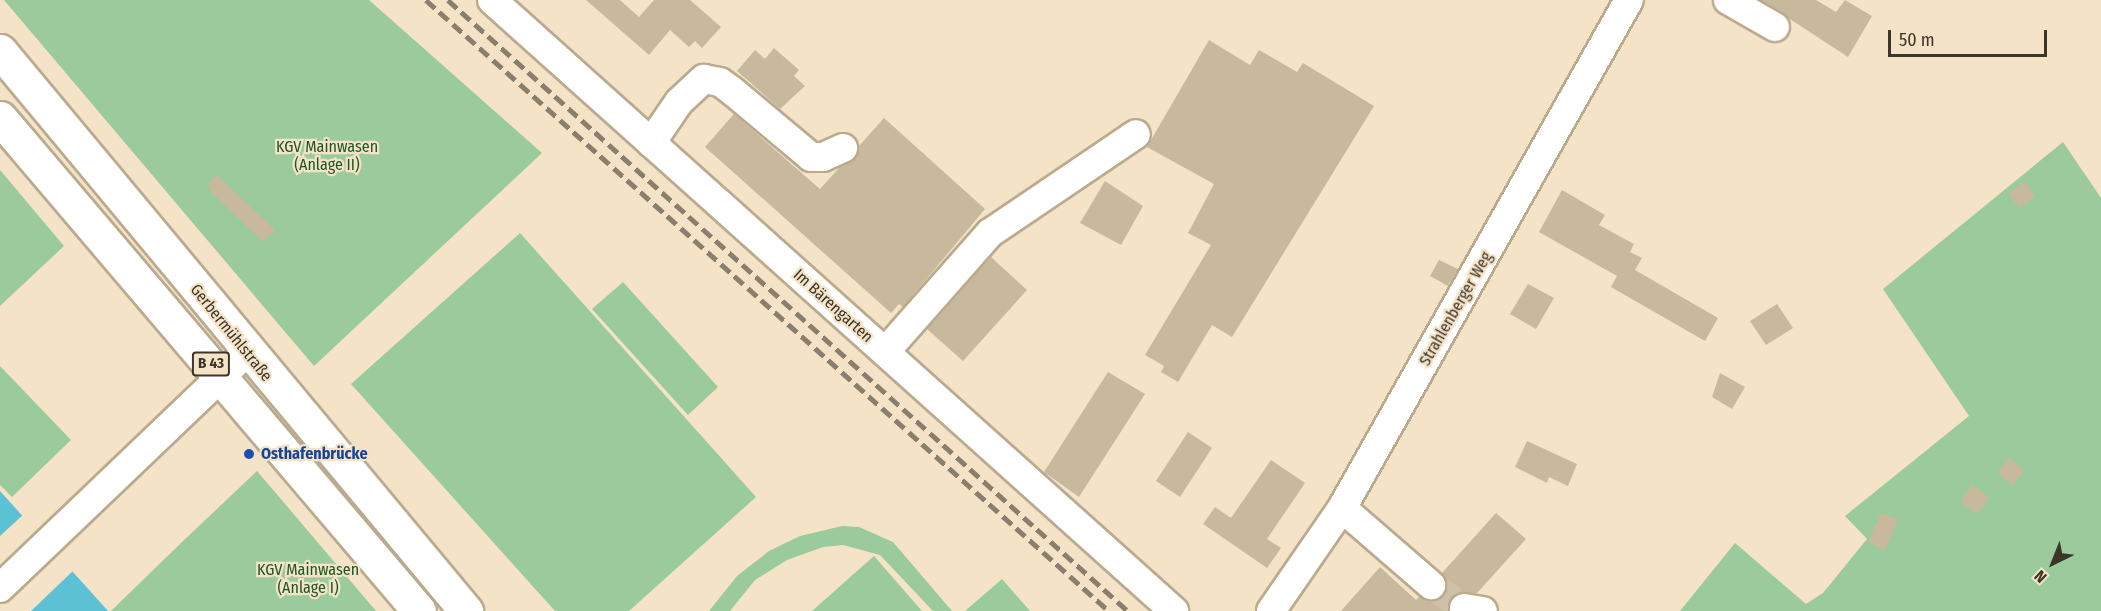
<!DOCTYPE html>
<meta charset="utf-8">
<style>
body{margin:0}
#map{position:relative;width:2101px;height:611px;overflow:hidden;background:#f4e3c6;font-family:"Fira Sans Condensed",sans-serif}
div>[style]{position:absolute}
.green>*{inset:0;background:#9bca9d}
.water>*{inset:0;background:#5bc1d3}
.pier>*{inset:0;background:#f4e3c6}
.building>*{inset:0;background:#c9b99c}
.minor-tunnel>*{height:28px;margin-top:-14px;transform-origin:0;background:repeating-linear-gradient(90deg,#cfc0a7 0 28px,transparent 0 42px)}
.roads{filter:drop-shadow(2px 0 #baab8f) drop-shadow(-2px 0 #baab8f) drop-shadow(0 2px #baab8f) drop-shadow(0 -2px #baab8f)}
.minor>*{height:28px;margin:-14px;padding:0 14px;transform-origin:14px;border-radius:14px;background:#fff}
.major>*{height:33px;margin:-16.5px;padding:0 16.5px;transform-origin:16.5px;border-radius:16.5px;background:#fff}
.rail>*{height:4.5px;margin-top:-2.25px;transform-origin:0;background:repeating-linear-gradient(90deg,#8a7e6c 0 12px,transparent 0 18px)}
.dots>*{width:16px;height:16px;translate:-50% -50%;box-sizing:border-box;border:3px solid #f4e3c6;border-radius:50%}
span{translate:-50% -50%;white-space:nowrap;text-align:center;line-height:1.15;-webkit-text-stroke:4.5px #f4e3c6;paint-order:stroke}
.shield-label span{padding:2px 4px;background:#f4e3c6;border:2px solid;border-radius:4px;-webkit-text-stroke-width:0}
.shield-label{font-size:15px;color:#3c352a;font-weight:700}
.park-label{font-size:16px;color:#1b5723}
.street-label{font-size:16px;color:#3c352a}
.transit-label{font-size:16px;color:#164399;font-weight:700}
.left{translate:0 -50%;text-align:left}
.north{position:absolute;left:2023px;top:533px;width:60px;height:60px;-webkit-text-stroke:4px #f4e3c6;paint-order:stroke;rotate:223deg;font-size:16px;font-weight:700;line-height:24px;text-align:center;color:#3c352a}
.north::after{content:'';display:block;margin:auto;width:21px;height:27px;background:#3c352a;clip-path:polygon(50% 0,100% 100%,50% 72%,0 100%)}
.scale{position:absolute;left:1888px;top:30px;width:159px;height:27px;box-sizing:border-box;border:3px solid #3c352a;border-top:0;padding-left:8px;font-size:18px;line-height:21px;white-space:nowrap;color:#3c352a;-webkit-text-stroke:4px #f4e3c6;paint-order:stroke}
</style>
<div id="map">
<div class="green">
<div style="clip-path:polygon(4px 0,369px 0,542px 153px,314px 366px)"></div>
<div style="clip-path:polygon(2063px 142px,2101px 198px,2101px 611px,1680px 611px,1735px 543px,1806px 604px,1823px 593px,1867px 539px,1845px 516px,1969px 416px,1883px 289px)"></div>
<div style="clip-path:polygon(0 170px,64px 246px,0 306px)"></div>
<div style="clip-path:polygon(520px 233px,756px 497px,629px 611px,555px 611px,351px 384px)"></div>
<div style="clip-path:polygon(623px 282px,718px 387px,688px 415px,592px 309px)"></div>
<div style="clip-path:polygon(0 366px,71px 440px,12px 497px,0 485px)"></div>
<div style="clip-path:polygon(257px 471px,376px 611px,111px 611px,181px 543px)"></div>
<div style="clip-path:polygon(842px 526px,859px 527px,893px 542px,952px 611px,933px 611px,880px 555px,843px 545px,823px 547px,787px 560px,755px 580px,730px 611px,709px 611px,737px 576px,769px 551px,800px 536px)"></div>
<div style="clip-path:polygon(874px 556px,922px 611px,812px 611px)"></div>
<div style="clip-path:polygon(1002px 579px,1030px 611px,967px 611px,966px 610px)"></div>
</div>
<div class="water">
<div style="clip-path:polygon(0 491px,108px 611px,0 611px)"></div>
</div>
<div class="pier">
<div style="clip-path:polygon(25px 513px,75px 569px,31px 611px,0 611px,0 536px)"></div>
</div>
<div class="building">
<div style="clip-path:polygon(586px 0,620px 0,639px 17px,654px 0,690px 0,721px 27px,702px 48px,695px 41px,689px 47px,670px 30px,649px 55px)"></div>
<div style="clip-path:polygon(1761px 0,1816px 0,1836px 12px,1845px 0,1872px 16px,1848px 57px)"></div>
<div style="clip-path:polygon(1209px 40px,1250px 65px,1259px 50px,1297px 72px,1303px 63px,1374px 106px,1232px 337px,1212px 325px,1178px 382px,1161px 372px,1164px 366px,1145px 355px,1211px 245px,1188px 233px,1214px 184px,1147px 147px)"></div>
<div style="clip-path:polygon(774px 48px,799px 70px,794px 76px,805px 86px,780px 109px,737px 71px,755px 50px,765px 59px)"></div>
<div style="clip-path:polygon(734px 114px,820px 189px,839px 168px,856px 158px,859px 146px,884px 118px,985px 209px,903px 307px,899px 304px,891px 313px,705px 147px)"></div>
<div style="clip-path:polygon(217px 175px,275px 230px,263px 242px,211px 192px,208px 184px)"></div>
<div style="clip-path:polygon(1105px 181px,1143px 206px,1121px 245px,1080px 223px)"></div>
<div style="clip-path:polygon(2025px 182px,2035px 197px,2019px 208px,2008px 193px)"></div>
<div style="clip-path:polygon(1562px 190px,1605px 215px,1599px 225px,1634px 244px,1630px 252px,1642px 258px,1635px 270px,1718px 318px,1705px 341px,1611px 287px,1617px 276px,1539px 232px)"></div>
<div style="clip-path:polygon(991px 257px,1027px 290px,963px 361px,927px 329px)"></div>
<div style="clip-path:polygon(1439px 260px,1458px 269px,1448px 286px,1430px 276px)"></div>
<div style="clip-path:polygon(1528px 284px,1554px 298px,1536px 329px,1510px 314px)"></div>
<div style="clip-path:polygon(1777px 304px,1793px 328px,1766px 345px,1750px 321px)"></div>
<div style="clip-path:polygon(1108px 372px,1145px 394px,1079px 497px,1044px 472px)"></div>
<div style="clip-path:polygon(1720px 373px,1745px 387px,1732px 409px,1712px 397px)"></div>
<div style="clip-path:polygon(1188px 432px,1212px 448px,1180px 497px,1156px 481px)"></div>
<div style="clip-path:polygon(1527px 441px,1577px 464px,1568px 486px,1549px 477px,1547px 483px,1515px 467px)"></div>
<div style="clip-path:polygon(2010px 458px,2024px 471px,2012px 485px,1997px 472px)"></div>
<div style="clip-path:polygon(1271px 460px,1305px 483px,1267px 539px,1281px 548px,1267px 568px,1203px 524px,1215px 507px,1231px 518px)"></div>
<div style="clip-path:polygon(1972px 485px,1989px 497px,1978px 514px,1960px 502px)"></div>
<div style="clip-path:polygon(1496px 513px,1526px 539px,1477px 593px,1458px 593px,1451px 598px,1448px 611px,1341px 611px,1380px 567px,1416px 600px,1419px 597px,1437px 600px,1447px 588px,1442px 573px)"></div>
<div style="clip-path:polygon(1881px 513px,1898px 520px,1885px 550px,1868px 542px)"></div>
</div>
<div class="minor-tunnel">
<div style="left:1431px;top:585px;width:40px;rotate:34.9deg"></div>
</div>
<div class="roads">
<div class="minor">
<div style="left:492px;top:0;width:916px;rotate:41.86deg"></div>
<div style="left:1728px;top:0;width:54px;rotate:29.9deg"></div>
<div style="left:651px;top:143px;width:50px;rotate:-55.7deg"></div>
<div style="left:679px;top:102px;width:34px;rotate:-43deg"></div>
<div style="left:704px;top:79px;width:16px;rotate:11deg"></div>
<div style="left:720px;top:82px;width:14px;rotate:36deg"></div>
<div style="left:731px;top:90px;width:104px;rotate:39.9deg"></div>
<div style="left:811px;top:157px;width:12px"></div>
<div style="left:823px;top:157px;width:22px;rotate:-24deg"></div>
<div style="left:885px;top:352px;width:159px;rotate:-48.6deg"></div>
<div style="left:990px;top:233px;width:176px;rotate:-34.1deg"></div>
<div style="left:1342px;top:508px;width:118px;rotate:40.9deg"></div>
<div style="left:0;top:588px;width:342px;rotate:-43.7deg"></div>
<div style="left:1464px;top:608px;width:19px;rotate:9deg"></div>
<div style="left:1271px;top:611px;width:125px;rotate:-55.4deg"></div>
<div style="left:1342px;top:508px;width:583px;rotate:-60.54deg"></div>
</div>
<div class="major">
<div style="left:0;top:51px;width:729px;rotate:50.23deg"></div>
<div style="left:0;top:118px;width:647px;rotate:49.64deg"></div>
</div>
</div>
<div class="rail">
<div style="left:426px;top:0;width:916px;rotate:41.82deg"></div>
<div style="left:448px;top:0;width:914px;rotate:41.94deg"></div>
</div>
<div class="dots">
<div style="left:249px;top:454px;background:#1a4fb4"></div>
</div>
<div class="shield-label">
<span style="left:211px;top:364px">B 43</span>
</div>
<div class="park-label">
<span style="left:327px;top:156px">KGV Mainwasen<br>(Anlage II)</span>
<span style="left:308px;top:579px">KGV Mainwasen<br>(Anlage I)</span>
</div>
<div class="street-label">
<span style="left:833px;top:306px;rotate:42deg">Im Bärengarten</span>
<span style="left:1456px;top:309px;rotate:-60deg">Strahlenberger Weg</span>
<span style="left:231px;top:333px;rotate:51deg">Gerbermühlstraße</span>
</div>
<div class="transit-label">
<span class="left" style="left:261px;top:454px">Osthafenbrücke</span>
</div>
<div class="north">N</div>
<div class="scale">50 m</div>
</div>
